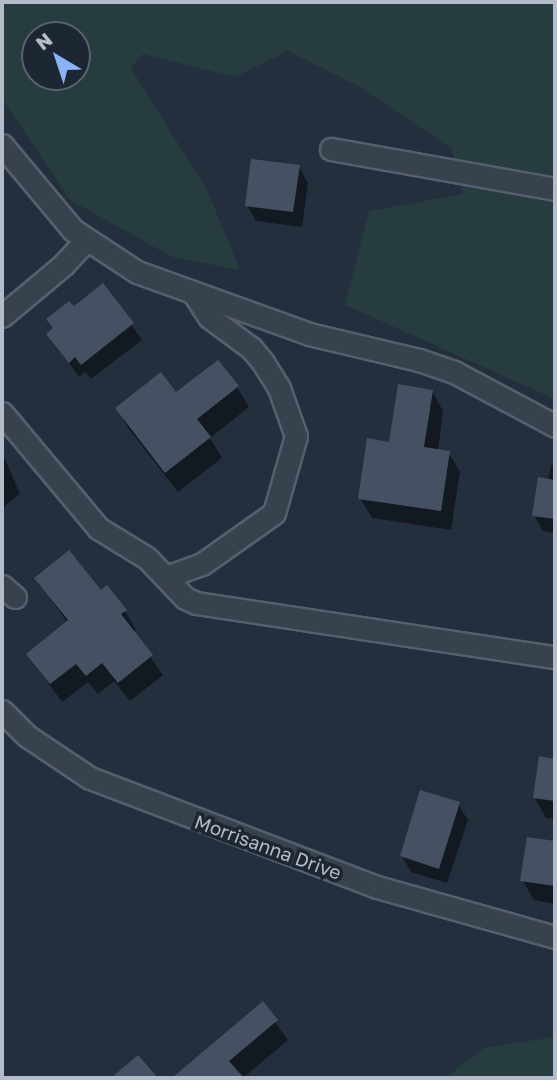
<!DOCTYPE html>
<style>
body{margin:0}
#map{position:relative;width:557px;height:1080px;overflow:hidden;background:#242f3e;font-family:"Golos Text",sans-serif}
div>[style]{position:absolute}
.green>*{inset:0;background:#263c3f}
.shadow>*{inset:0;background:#0007}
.building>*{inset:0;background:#455162}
.roads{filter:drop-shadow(2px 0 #565f6c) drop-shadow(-2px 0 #565f6c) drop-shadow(0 2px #565f6c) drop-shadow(0 -2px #565f6c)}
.minor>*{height:21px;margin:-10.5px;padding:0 10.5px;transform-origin:10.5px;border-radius:10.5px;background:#38414e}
span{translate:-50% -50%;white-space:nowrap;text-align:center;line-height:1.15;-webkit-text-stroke:7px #1d2633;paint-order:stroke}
.street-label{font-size:19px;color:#b4bcc9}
.frame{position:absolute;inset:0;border:4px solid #b4bcc9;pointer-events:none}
.north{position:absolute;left:21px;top:21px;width:70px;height:70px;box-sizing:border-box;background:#1d2633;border:2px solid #59626f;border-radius:50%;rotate:321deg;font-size:19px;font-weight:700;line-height:28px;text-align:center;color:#b4bcc9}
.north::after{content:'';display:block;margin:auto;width:24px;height:32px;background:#8ab4f8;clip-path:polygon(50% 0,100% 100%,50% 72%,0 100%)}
</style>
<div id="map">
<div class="green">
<div style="clip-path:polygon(evenodd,2px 2px,555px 2px,555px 399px,345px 305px,369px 211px,463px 194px,451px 148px,358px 86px,288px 51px,235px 77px,143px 54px,131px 68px,207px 190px,240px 270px,172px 257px,70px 200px,3px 100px,2px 2px,35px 35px,77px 35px,77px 77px,35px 77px,35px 35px)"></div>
<div style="clip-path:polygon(555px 1037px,555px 1078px,445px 1078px,484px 1048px)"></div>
</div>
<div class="shadow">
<div style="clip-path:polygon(299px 167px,308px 183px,302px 227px,256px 221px,247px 205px)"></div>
<div style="clip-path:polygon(103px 286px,142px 340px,91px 379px,85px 372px,79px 377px,48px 334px,54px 330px,48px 320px,73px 309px)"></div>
<div style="clip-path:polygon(237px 387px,249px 407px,210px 438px,222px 458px,178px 492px,128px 428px,117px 408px,176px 395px)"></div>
<div style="clip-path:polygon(432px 391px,443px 411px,438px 451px,448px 452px,460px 472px,451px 530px,372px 518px,360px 498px)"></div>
<div style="clip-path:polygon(2px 452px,20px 494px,2px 508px)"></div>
<div style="clip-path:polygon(551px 465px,555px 466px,555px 533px,543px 531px,534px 515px,548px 480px)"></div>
<div style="clip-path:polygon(37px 579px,101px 592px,125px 611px,136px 630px,133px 632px,163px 675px,130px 701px,114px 681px,98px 694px,88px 682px,62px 702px,28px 655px,67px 622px)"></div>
<div style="clip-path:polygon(541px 758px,555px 760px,555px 819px,546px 818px,535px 798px)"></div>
<div style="clip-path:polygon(458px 804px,468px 820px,447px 883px,411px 872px,402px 856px)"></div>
<div style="clip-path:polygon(528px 839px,555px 843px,555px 904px,534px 900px,522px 880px)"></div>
<div style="clip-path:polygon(262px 1004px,288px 1040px,243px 1078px,175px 1078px)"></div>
</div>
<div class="building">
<div style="clip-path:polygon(251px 159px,300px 165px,293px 212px,245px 206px)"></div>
<div style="clip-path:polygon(103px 283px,134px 323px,81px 365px,75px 357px,69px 363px,46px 334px,53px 328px,46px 319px,69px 301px,74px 306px)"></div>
<div style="clip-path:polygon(218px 360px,239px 386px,197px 419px,211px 437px,165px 473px,115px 408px,161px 372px,176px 392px)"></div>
<div style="clip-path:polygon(398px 384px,433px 390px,424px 447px,450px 451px,441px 511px,358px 499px,367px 438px,389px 442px)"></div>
<div style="clip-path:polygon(538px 477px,555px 480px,555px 519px,532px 516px)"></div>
<div style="clip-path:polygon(69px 550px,101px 590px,107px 585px,127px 610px,121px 614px,153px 655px,118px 683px,102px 663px,86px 676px,76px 664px,50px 684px,26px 654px,68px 620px,34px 578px)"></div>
<div style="clip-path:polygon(539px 756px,555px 759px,555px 801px,533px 798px)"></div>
<div style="clip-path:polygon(420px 790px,460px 802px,439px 869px,400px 856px)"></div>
<div style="clip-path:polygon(527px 837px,555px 841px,555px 886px,520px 881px)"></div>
<div style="clip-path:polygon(263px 1001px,278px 1020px,229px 1061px,244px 1078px,172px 1078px)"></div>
<div style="clip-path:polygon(138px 1055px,158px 1078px,111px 1078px)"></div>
</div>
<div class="roads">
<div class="minor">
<div style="left:2px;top:145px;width:111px;rotate:50.1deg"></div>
<div style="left:73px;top:230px;width:77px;rotate:33.3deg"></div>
<div style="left:137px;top:272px;width:183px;rotate:19.8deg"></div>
<div style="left:309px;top:334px;width:113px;rotate:13.3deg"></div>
<div style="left:419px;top:360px;width:37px;rotate:19deg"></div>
<div style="left:454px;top:372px;width:115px;rotate:28.1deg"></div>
<div style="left:331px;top:149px;width:228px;rotate:10.1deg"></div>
<div style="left:2px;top:316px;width:80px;rotate:-39.9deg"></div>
<div style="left:63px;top:265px;width:33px;rotate:-47deg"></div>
<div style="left:2px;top:413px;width:150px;rotate:50.1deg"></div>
<div style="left:98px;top:528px;width:57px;rotate:31.5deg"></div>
<div style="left:147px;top:558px;width:55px;rotate:46.5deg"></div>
<div style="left:185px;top:598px;width:12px;rotate:24deg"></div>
<div style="left:196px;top:603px;width:363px;rotate:8.6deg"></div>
<div style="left:166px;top:577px;width:38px;rotate:-20deg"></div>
<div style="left:202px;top:564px;width:88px;rotate:-35.3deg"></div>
<div style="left:274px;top:513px;width:80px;rotate:-74.1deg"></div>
<div style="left:296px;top:436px;width:51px;rotate:-109.5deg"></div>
<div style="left:279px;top:388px;width:32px;rotate:-122deg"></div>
<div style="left:262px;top:361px;width:17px;rotate:-130deg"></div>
<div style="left:251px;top:348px;width:52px;rotate:-143.6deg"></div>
<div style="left:209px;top:317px;width:30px;rotate:-123deg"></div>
<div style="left:2px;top:586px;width:17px;rotate:40deg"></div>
<div style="left:2px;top:711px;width:35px;rotate:45deg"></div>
<div style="left:27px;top:736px;width:76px;rotate:33.7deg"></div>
<div style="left:90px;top:778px;width:307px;rotate:20.8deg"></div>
<div style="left:377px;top:887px;width:185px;rotate:15.7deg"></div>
</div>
</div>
<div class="street-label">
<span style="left:268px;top:847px;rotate:20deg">Morrisanna Drive</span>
</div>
<div class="frame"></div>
<div class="north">N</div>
</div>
